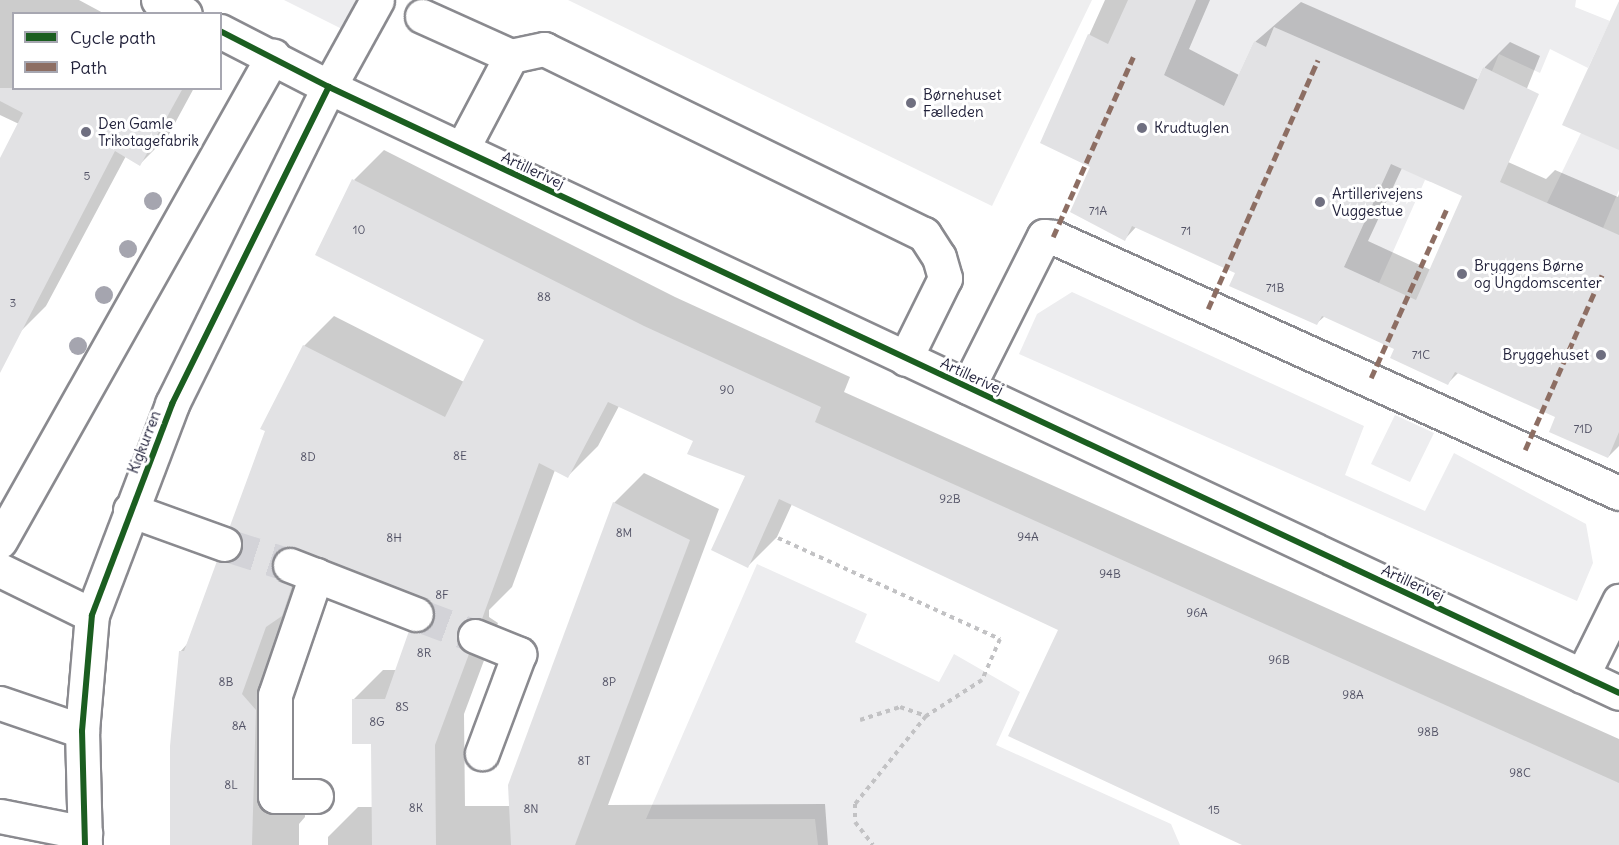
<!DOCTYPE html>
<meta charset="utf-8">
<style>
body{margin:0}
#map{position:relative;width:1619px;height:845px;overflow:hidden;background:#fff;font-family:Delius,sans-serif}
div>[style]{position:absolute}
.built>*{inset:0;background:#eeeeef}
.green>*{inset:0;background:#ededef}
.shadow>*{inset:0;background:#0003}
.building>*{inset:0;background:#e2e2e4}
.minor-tunnel>*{height:33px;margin-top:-16.5px;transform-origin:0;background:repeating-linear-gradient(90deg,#d3d3d8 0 33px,transparent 0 49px)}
.path>*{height:4px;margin-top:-2px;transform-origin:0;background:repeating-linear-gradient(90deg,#c2c2c4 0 4.5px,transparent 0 9px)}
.roads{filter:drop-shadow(2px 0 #8a8a8f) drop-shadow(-2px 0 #8a8a8f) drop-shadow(0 2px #8a8a8f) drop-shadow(0 -2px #8a8a8f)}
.minor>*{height:33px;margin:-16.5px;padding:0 16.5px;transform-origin:16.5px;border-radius:16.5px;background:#fff}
.quiet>*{height:4.5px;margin-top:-2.25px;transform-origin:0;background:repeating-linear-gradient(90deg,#8d6e63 0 9px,transparent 0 13.5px)}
.cycleway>*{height:6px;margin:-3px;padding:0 3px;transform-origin:3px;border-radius:3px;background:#1b5e20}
.trees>*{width:18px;height:18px;margin:-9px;border-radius:50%;background:#a5a5af}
.dots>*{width:16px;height:16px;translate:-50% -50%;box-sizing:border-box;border:3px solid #fff;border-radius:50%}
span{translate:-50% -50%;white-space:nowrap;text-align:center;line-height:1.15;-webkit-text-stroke:6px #fff;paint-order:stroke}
.number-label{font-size:12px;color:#525265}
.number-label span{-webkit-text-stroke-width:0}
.poi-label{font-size:15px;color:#22223b}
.left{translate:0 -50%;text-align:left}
.right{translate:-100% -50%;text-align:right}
.street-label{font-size:15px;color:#22223b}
.legend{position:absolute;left:12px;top:12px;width:210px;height:78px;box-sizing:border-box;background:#fff;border:2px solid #a7a7b1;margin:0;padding:8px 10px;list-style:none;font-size:18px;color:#22223b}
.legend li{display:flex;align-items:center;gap:12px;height:30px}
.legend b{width:30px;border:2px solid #a7a7b1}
</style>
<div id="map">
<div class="built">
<div style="clip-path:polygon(568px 0,1092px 0,992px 206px)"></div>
</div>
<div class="green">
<div style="clip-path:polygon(284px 0,360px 0,344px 30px)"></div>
<div style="clip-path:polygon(1196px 0,1576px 0,1575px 7px,1610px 21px,1588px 68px,1550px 49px,1540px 73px,1499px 54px,1492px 71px,1483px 67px,1431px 182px,1425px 180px,1379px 283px,1333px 291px,1423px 92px,1400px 82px,1384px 118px,1274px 27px,1266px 47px,1254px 41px,1197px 165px,1164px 75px)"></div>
<div style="clip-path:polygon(1619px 91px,1619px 190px,1603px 228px,1547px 203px,1581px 133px)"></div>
<div style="clip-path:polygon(1072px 292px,1364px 426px,1345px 475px,1425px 511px,1454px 453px,1586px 524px,1593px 563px,1577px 601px,1019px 354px,1037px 314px)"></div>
<div style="clip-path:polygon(1395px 415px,1434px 433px,1410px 482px,1371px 464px)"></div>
<div style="clip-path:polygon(757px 564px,867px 614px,855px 642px,939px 682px,954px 654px,1020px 692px,996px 745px,1171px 824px,1180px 845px,818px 845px,815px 819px,646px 819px)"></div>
</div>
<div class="shadow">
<div style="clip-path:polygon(0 0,79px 0,105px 14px,14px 14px,14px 88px,194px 88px,168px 136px,140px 164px,126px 156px,46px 306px,18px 334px,0 325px,0 161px,19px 124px,0 115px)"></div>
<div style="clip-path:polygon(evenodd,1105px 0,1210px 0,1189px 49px,1239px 75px,1255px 42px,1301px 2px,1479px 80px,1485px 67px,1510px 42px,1540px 56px,1499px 158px,1546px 179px,1555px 170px,1618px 197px,1619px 194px,1619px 446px,1608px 457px,1557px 416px,1459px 372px,1447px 384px,1396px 348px,1325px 316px,1317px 323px,1237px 272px,1137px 226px,1125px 239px,1092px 166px,1041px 142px,1105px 0,1402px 168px,1464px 195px,1431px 270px,1368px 241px,1402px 168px)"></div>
<div style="clip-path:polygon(384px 150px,675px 297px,850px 377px,844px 392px,1619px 739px,1619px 845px,1245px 845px,1060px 629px,792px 504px,777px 537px,747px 567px,747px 475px,695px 441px,619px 406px,598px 446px,568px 476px,555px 470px,512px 587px,489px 610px,489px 617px,498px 623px,464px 714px,465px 806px,511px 806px,614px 503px,644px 473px,719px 509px,608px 805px,825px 804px,828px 845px,328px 845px,328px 837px,358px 807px,373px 807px,372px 743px,353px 700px,383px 670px,397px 670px,411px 632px,434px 609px,424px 595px,321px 558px,312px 584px,293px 603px,282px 785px,304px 785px,305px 817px,299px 824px,299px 845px,172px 845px,180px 652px,188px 643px,218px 562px,243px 538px,304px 346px,334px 316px,464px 382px,486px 339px,354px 180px)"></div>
</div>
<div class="building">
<div style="clip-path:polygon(evenodd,1128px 0,1196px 0,1164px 75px,1224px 106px,1254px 41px,1266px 47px,1274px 27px,1464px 110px,1483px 67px,1539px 94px,1500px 182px,1619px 235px,1619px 432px,1608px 458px,1549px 432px,1555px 417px,1455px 372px,1448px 385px,1390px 358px,1394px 349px,1322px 316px,1317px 325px,1229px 286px,1235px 273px,1132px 226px,1125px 241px,1070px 212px,1090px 167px,1040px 143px,1088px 34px,1108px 44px,1128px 0,1391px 164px,1462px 196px,1416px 300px,1344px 267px,1391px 164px)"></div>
<div style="clip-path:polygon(1619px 1px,1619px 150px,1562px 125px)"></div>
<div style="clip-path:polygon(0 88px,183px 88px,140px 166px,115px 151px,0 373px,0 158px,23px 113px,0 101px)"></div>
<div style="clip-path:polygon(352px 179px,644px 326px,821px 407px,815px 422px,1619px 783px,1619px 845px,1242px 845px,1008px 736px,1058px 630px,779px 499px,748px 568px,711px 550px,745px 476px,687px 454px,693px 441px,608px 402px,568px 478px,539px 463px,482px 619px,464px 621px,458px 629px,460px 647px,469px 654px,435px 745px,436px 845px,372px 845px,371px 744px,352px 744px,352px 699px,385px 699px,409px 631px,419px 632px,433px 621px,431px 603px,288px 546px,278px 551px,271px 567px,276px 577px,292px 586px,282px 616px,266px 627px,242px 694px,256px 710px,252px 845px,170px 845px,170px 746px,179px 651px,184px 651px,217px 561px,228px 562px,241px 551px,242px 540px,230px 526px,265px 431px,260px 429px,303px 345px,445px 417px,484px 340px,315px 255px)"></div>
<div style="clip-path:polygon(613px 502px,690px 540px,575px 845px,511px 845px,508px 785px)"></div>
</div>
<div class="minor-tunnel">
<div style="left:224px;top:544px;width:69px;rotate:17.7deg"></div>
<div style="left:416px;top:614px;width:63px;rotate:20.4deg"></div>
</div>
<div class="path">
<div style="left:778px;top:538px;width:244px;rotate:24.5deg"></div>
<div style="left:1000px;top:639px;width:45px;rotate:113.7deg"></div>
<div style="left:982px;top:680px;width:67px;rotate:147.3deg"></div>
<div style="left:926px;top:716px;width:113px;rotate:128.9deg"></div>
<div style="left:855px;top:804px;width:18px;rotate:90deg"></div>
<div style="left:855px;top:822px;width:29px;rotate:52deg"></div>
<div style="left:860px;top:720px;width:42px;rotate:-18deg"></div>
<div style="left:900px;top:707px;width:28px;rotate:19deg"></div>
</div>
<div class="roads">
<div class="minor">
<div style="left:158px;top:0;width:30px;rotate:27deg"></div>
<div style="left:422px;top:16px;width:98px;rotate:24.2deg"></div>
<div style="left:220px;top:31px;width:123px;rotate:27.2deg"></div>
<div style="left:329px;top:87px;width:1425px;rotate:25.16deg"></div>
<div style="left:462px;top:149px;width:105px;rotate:-62.2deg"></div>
<div style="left:511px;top:56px;width:34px;rotate:-12deg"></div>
<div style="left:544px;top:49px;width:423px;rotate:26deg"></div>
<div style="left:924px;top:234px;width:27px;rotate:57deg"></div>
<div style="left:939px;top:257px;width:22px;rotate:74deg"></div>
<div style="left:945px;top:278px;width:90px;rotate:116.3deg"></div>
<div style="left:968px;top:387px;width:169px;rotate:-63.3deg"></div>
<div style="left:1044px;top:236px;width:9px;rotate:6deg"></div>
<div style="left:1053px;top:237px;width:621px;rotate:24.34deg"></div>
<div style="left:130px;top:510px;width:100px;rotate:19.9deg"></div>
<div style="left:0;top:541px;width:557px;rotate:-60.63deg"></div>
<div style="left:290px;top:565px;width:135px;rotate:21.3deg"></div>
<div style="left:0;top:570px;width:102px;rotate:26.1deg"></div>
<div style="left:475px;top:636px;width:48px;rotate:22.2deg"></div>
<div style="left:519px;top:654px;width:106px;rotate:110.5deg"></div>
<div style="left:1582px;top:676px;width:84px;rotate:-63.7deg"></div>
<div style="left:0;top:703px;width:87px;rotate:18.9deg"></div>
<div style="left:316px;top:796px;width:41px;rotate:180deg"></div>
<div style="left:275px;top:796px;width:101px;rotate:-90deg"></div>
<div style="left:275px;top:695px;width:127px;rotate:-71.1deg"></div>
<div style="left:0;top:816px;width:87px;rotate:11.3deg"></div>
<div style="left:85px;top:845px;width:114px;rotate:-91.5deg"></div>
<div style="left:82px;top:731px;width:116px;rotate:-85.1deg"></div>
<div style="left:92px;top:615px;width:226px;rotate:-69.2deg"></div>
<div style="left:172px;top:404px;width:354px;rotate:-63.7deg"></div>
<div style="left:329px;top:87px;width:99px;rotate:-61.1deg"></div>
</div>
</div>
<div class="quiet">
<div style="left:1053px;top:237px;width:197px;rotate:-66deg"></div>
<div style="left:1208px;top:309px;width:272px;rotate:-66.2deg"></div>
<div style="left:1371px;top:378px;width:188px;rotate:-65.9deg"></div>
<div style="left:1525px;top:450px;width:191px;rotate:-66.3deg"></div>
</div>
<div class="cycleway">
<div style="left:220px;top:31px;width:123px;rotate:27.2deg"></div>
<div style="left:329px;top:87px;width:1425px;rotate:25.16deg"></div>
<div style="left:85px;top:845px;width:114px;rotate:-91.5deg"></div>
<div style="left:82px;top:731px;width:116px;rotate:-85.1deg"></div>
<div style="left:92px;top:615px;width:226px;rotate:-69.2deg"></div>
<div style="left:172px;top:404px;width:354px;rotate:-63.7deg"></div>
</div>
<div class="trees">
<div style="left:153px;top:201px"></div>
<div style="left:128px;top:249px"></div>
<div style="left:104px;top:295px"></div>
<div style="left:78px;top:346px"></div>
</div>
<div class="dots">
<div style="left:911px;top:103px;background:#6f6f80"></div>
<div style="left:1142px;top:128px;background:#6f6f80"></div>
<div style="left:86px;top:132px;background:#6f6f80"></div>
<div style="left:1320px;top:202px;background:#6f6f80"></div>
<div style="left:1462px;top:274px;background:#6f6f80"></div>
<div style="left:1601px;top:355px;background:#6f6f80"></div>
</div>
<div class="number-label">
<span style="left:87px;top:176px">5</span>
<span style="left:1098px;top:211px">71A</span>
<span style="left:359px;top:230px">10</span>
<span style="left:1186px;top:231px">71</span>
<span style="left:1275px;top:288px">71B</span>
<span style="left:544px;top:297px">88</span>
<span style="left:13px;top:303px">3</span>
<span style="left:1421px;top:355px">71C</span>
<span style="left:727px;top:390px">90</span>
<span style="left:1583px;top:429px">71D</span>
<span style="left:460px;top:456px">8E</span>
<span style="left:308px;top:457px">8D</span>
<span style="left:950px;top:499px">92B</span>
<span style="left:624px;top:533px">8M</span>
<span style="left:1028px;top:537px">94A</span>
<span style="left:394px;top:538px">8H</span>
<span style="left:1110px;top:574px">94B</span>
<span style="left:442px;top:595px">8F</span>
<span style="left:1197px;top:613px">96A</span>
<span style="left:424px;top:653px">8R</span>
<span style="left:1279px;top:660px">96B</span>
<span style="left:226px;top:682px">8B</span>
<span style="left:609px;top:682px">8P</span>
<span style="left:1353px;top:695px">98A</span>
<span style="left:402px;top:707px">8S</span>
<span style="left:377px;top:722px">8G</span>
<span style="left:239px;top:726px">8A</span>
<span style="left:1428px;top:732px">98B</span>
<span style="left:584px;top:761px">8T</span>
<span style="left:1520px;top:773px">98C</span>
<span style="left:231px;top:785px">8L</span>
<span style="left:416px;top:808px">8K</span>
<span style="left:531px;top:809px">8N</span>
<span style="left:1214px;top:810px">15</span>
</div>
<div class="poi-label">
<span class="left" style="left:923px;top:103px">Børnehuset<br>Fælleden</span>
<span class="left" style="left:98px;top:132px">Den Gamle<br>Trikotagefabrik</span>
<span class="left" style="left:1154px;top:128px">Krudtuglen</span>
<span class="left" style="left:1332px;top:202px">Artillerivejens<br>Vuggestue</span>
<span class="left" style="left:1474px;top:274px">Bryggens Børne<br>og Ungdomscenter</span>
<span class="right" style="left:1589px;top:355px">Bryggehuset</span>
</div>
<div class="street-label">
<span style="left:533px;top:170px;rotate:25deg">Artillerivej</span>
<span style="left:972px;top:376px;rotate:25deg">Artillerivej</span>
<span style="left:144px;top:442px;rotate:-69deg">Kigkurren</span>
<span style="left:1413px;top:583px;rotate:25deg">Artillerivej</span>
</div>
<ul class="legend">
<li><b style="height:8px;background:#1b5e20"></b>Cycle path</li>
<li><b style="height:8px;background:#8d6e63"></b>Path</li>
</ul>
</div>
